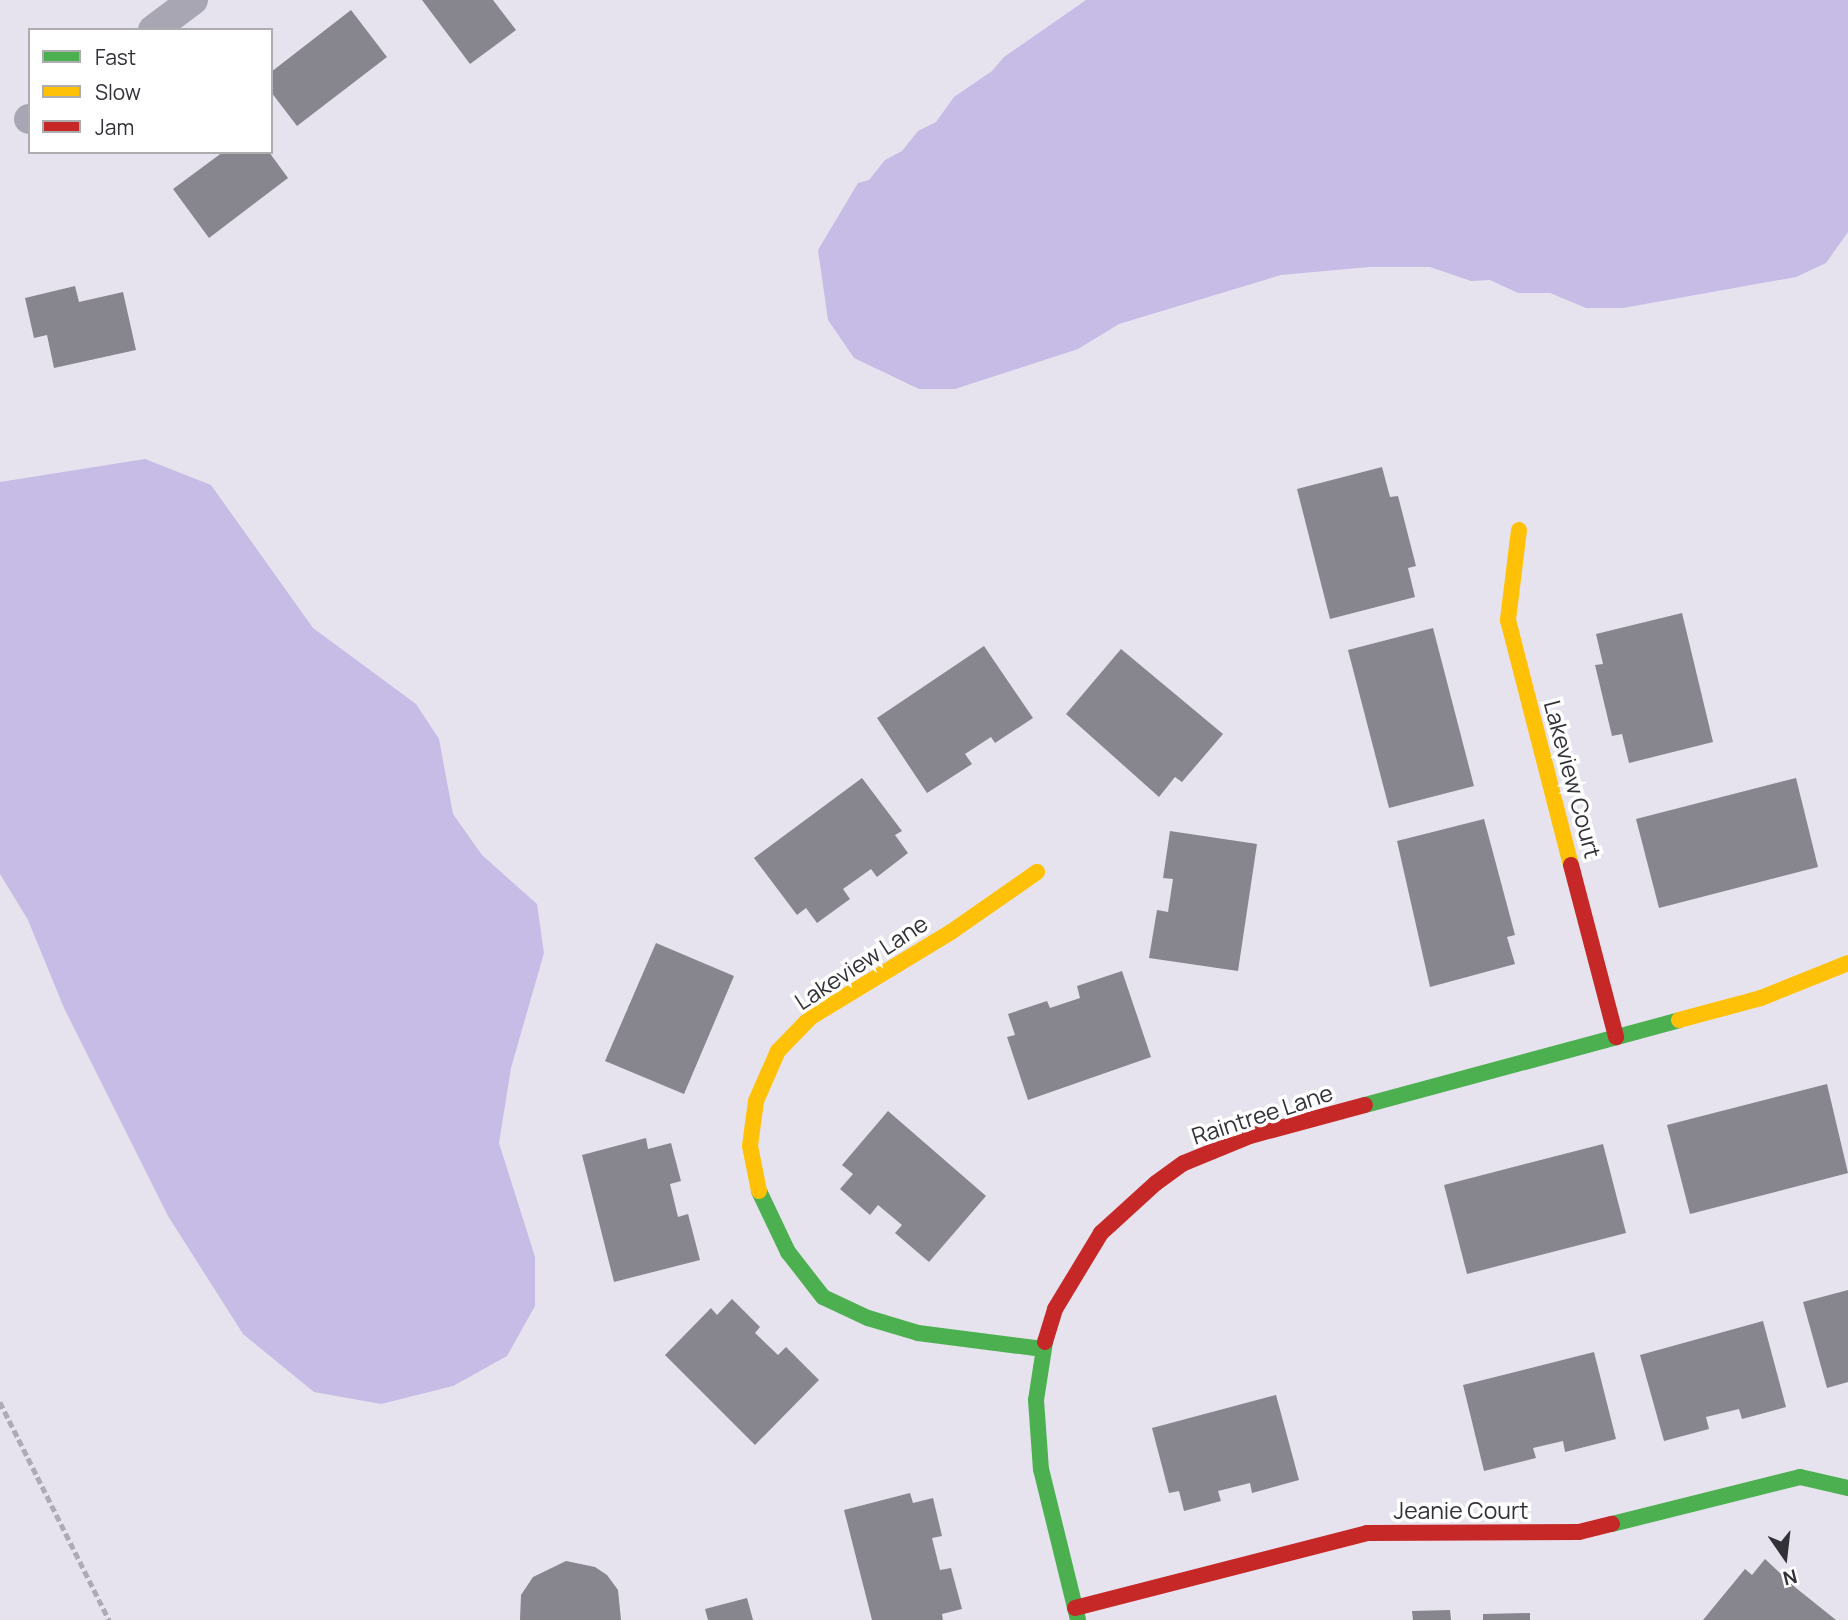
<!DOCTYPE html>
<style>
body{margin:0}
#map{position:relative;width:1848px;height:1620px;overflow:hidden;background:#e6e3ee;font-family:Manrope,sans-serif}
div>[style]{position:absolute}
.water>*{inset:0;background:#c6bce6}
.building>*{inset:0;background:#87858d}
.path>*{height:4.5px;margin-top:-2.25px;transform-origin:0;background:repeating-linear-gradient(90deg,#aeabb6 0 7px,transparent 0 10.5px)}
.street>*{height:30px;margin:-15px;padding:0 15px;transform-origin:15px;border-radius:15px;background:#a9a6b3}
.fast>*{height:16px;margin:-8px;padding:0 8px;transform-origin:8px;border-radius:8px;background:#4caf50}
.slow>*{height:16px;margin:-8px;padding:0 8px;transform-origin:8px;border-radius:8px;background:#ffc107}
.jam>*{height:16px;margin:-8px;padding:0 8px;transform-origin:8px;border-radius:8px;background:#c62828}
span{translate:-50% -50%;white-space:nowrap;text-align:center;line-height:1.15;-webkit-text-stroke:7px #fff;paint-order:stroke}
.street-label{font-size:23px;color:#323138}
.legend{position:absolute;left:28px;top:28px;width:245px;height:126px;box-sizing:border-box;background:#fff;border:2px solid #adadaf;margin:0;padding:9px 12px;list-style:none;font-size:21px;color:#323138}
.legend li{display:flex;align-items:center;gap:14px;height:35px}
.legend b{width:35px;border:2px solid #adadaf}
.north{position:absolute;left:1750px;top:1522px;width:70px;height:70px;-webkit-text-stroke:5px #fff;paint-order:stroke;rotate:166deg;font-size:19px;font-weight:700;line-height:28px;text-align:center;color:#323138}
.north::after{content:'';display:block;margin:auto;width:24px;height:32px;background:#323138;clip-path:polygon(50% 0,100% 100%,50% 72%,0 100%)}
</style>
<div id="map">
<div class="water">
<div style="clip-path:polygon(1086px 0,1848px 0,1848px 232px,1826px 263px,1796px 277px,1623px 308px,1586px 308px,1550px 293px,1518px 293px,1490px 280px,1471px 281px,1430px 267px,1369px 267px,1281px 275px,1119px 324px,1078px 349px,955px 389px,919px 389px,854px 358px,828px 320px,818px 250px,858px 183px,869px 180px,885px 160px,902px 151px,918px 131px,936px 122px,954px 97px,992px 71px,1004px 57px)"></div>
<div style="clip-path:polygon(145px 459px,211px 485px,313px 628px,416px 704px,439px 739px,453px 814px,482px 855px,537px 904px,544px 953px,511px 1068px,499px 1143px,535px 1257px,535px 1306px,507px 1356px,453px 1386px,381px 1404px,314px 1392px,243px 1334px,168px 1216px,64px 1008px,28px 920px,0 874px,0 482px)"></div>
</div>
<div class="building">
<div style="clip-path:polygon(422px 0,493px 0,516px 30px,470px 64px)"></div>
<div style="clip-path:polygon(351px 10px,387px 57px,297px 126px,271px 92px,271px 72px)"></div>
<div style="clip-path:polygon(223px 152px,269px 152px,288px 178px,209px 238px,173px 189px)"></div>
<div style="clip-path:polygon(75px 286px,79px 302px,123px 292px,136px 350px,54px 368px,47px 335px,34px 338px,25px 298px)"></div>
<div style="clip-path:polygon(1382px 467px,1390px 497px,1398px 496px,1416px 566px,1408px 568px,1415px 597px,1330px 619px,1297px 489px)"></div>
<div style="clip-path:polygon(1682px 613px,1713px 742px,1629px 763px,1622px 734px,1612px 736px,1595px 665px,1603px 664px,1596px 634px)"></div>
<div style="clip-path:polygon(1433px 628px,1474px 786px,1389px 808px,1348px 650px)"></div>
<div style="clip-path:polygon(984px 646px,1033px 718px,995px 743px,991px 737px,965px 754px,972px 764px,927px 793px,877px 718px)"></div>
<div style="clip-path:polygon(1121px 649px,1223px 734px,1182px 782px,1175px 777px,1159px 797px,1066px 714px)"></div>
<div style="clip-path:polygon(862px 778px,902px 831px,895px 835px,908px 853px,877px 877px,871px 869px,843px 889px,850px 899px,817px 923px,806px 908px,797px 915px,754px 858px)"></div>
<div style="clip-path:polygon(1796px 778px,1818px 867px,1659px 908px,1636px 819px)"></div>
<div style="clip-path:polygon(1484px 819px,1515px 935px,1507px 937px,1515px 964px,1430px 987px,1397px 841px)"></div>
<div style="clip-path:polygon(1170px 831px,1257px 844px,1238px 971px,1149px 958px,1157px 910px,1168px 912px,1173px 879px,1163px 878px)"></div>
<div style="clip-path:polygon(656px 943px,734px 976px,684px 1094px,605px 1061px)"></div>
<div style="clip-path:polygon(1122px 971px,1151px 1057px,1028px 1100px,1007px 1037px,1015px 1035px,1008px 1014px,1047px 1001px,1050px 1008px,1080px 998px,1077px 986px)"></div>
<div style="clip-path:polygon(1827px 1084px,1848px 1173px,1690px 1214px,1667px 1125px)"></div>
<div style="clip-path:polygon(888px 1111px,986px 1196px,929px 1262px,895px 1233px,902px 1225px,878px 1205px,870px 1215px,840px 1189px,853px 1174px,842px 1165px)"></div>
<div style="clip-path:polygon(646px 1138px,648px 1149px,671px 1143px,681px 1181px,670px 1184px,678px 1217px,688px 1214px,700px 1260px,614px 1282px,582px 1155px)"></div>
<div style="clip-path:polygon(1603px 1144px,1626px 1233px,1467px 1274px,1444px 1185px)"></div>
<div style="clip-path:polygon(1848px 1290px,1848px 1382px,1827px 1388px,1803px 1302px)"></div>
<div style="clip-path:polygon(732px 1299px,760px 1327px,755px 1333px,778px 1355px,786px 1347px,819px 1380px,755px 1445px,665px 1355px,711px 1308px,717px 1315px)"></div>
<div style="clip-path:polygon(1763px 1321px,1786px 1407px,1742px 1419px,1739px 1409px,1706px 1417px,1709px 1429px,1664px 1441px,1640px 1355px)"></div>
<div style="clip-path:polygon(1594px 1352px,1616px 1439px,1565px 1452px,1563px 1441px,1533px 1448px,1536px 1458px,1484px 1471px,1463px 1385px)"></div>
<div style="clip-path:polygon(1276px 1395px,1299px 1480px,1252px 1493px,1250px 1483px,1218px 1491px,1221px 1501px,1184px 1511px,1179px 1491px,1169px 1493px,1152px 1428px)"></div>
<div style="clip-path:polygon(910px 1493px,913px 1503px,933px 1498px,942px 1536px,932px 1538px,940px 1570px,951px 1568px,962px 1609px,942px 1614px,943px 1620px,872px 1620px,844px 1510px)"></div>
<div style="clip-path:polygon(1765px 1559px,1796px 1588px,1836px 1620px,1703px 1620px,1745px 1569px,1752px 1575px)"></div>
<div style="clip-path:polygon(566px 1561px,595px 1567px,607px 1575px,618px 1590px,621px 1620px,520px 1620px,521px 1595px,533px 1577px)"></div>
<div style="clip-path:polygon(747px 1598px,753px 1620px,708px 1620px,705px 1609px)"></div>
<div style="clip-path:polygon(1450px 1610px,1451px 1620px,1413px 1620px,1412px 1611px)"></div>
<div style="clip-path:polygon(1530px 1613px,1530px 1620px,1483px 1620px,1483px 1614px)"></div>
</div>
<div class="path">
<div style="left:0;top:1402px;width:244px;rotate:63.4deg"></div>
</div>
<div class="street">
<div style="left:153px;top:30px;width:50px;rotate:-36.9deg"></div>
<div style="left:29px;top:119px;width:1px"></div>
</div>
<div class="fast">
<div style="left:1365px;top:1105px;width:325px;rotate:-15.1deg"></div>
<div style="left:759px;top:1191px;width:68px;rotate:64.6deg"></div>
<div style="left:788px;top:1252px;width:57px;rotate:52.1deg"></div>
<div style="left:823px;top:1297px;width:50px;rotate:25deg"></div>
<div style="left:868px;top:1318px;width:52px;rotate:16.7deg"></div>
<div style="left:918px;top:1333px;width:126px;rotate:7.3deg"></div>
<div style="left:1045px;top:1342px;width:59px;rotate:98.8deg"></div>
<div style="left:1036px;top:1400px;width:69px;rotate:85.9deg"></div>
<div style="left:1041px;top:1469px;width:155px;rotate:76.2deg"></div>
<div style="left:1612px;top:1524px;width:194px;rotate:-14deg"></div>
<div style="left:1800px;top:1477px;width:49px;rotate:12.9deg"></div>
</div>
<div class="slow">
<div style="left:1519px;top:530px;width:91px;rotate:97deg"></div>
<div style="left:1508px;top:620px;width:253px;rotate:75.6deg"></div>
<div style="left:1679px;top:1020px;width:85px;rotate:-15deg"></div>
<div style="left:1761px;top:998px;width:94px;rotate:-21.9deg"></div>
<div style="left:759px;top:1191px;width:46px;rotate:-101.3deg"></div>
<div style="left:750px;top:1146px;width:45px;rotate:-82.4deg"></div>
<div style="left:756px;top:1101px;width:55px;rotate:-66.3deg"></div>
<div style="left:778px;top:1051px;width:47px;rotate:-45.9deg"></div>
<div style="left:811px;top:1017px;width:164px;rotate:-31.3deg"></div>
<div style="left:951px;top:932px;width:105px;rotate:-34.9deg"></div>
</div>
<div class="jam">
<div style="left:1571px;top:865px;width:178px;rotate:75.3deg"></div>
<div style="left:1045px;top:1342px;width:34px;rotate:-73deg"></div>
<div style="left:1055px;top:1309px;width:89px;rotate:-58.8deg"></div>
<div style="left:1101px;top:1233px;width:74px;rotate:-42.3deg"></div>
<div style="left:1156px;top:1183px;width:34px;rotate:-36deg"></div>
<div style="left:1184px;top:1163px;width:71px;rotate:-22.2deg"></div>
<div style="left:1250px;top:1136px;width:119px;rotate:-15.1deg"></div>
<div style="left:1075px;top:1608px;width:301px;rotate:-14.4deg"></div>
<div style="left:1367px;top:1533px;width:212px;rotate:-0.3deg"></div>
<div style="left:1579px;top:1532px;width:34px;rotate:-14deg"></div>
</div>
<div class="street-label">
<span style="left:1573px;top:779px;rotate:75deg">Lakeview Court</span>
<span style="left:861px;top:962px;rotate:-33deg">Lakeview Lane</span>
<span style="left:1262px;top:1114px;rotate:-18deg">Raintree Lane</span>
<span style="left:1461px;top:1510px">Jeanie Court</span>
</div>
<ul class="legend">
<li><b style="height:9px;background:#4caf50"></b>Fast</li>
<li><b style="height:9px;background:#ffc107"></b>Slow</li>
<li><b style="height:9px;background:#c62828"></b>Jam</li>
</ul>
<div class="north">N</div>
</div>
